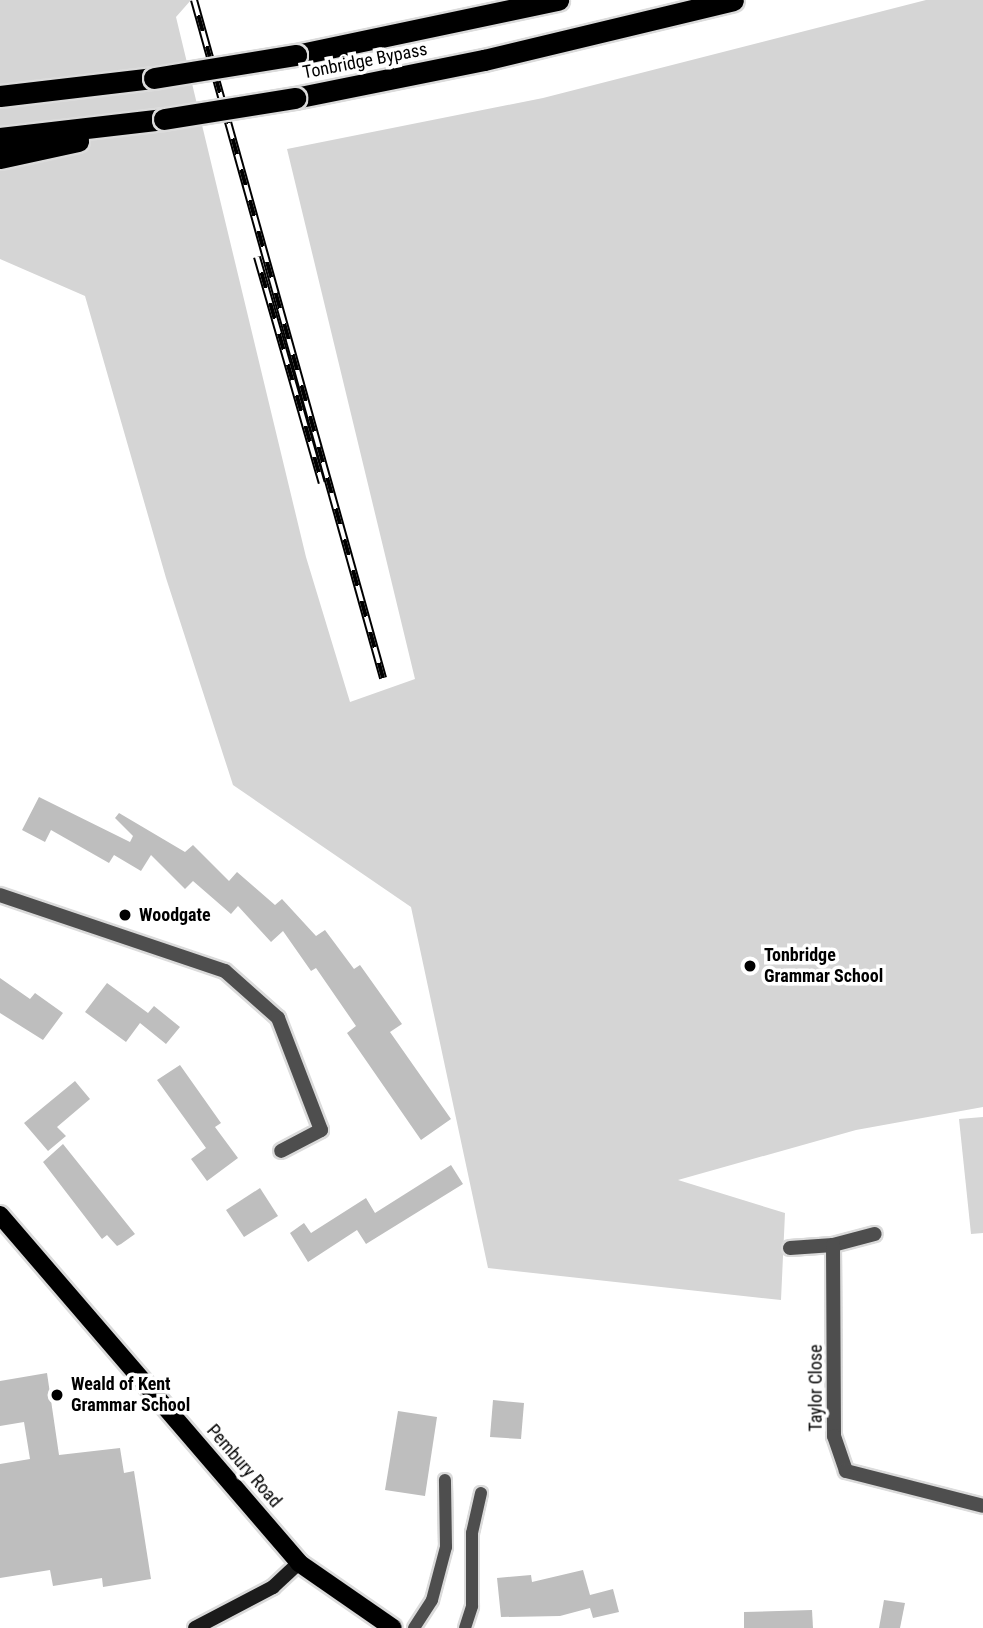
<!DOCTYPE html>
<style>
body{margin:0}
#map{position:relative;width:983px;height:1628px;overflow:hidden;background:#fff;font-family:"Roboto Condensed",sans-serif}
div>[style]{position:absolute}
.green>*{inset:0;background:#d5d5d5}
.building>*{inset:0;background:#bebebe}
.roads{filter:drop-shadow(2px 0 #dbdbdb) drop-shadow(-2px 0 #dbdbdb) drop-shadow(0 2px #dbdbdb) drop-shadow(0 -2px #dbdbdb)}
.lane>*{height:12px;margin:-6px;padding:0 6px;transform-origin:6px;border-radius:6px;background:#4e4e4e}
.street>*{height:14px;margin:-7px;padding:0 7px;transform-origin:7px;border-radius:7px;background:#4e4e4e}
.secondary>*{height:14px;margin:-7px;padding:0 7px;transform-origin:7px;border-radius:7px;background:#1b1b1b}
.primary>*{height:18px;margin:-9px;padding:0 9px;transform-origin:9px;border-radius:9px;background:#000}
.highway>*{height:21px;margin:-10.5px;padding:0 10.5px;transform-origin:10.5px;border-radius:10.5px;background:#000}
.rail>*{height:8px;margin-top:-4px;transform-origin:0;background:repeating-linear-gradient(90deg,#fff 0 16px,#000 0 32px);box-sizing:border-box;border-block:2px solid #000}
.bridges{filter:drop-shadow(2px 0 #dbdbdb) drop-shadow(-2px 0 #dbdbdb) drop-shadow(0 2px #dbdbdb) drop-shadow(0 -2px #dbdbdb)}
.highway-bridge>*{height:21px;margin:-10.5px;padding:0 10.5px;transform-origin:10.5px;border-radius:10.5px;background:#000}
.dots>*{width:19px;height:19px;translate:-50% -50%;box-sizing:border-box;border:4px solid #fff;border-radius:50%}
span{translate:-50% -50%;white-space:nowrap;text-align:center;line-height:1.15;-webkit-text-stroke:7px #fff;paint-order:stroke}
.street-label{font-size:18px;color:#000}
.poi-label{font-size:18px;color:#000;font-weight:700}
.left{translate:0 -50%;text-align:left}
</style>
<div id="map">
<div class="green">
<div style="clip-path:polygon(0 0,191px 0,176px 17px,306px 557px,350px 702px,415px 679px,287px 149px,543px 98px,926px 0,983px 0,983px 1107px,856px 1130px,678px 1180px,785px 1213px,781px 1300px,488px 1268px,411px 907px,233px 785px,166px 578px,85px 296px,0 259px)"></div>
<div style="clip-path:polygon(983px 1117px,983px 1233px,971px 1234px,959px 1119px)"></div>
</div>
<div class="building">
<div style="clip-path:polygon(39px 797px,130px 842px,133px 836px,115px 818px,119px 813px,185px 852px,193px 845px,229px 881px,237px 872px,275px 905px,282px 899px,316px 936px,325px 930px,354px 969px,360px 965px,402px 1024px,390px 1032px,451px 1119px,421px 1140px,347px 1033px,356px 1026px,316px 968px,311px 971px,283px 931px,271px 942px,238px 906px,231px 914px,193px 881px,185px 889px,151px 855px,141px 871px,114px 855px,109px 863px,51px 830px,45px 842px,22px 830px)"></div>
<div style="clip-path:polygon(0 978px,30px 999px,35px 993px,63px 1013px,43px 1040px,0 1013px)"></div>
<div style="clip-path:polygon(107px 983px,148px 1013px,154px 1006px,180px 1027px,166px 1044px,140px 1023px,126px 1042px,85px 1012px)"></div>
<div style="clip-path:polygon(180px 1065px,221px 1123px,215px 1127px,238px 1158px,207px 1181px,191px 1159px,206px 1148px,157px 1080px)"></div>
<div style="clip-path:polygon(75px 1081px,90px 1099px,57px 1127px,66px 1136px,48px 1151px,24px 1123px)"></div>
<div style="clip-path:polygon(63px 1144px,135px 1234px,121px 1244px,117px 1246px,107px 1235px,102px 1239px,43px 1162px)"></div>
<div style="clip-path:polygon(451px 1165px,463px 1184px,366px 1244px,357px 1230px,308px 1262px,290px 1233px,304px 1223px,311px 1233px,366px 1198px,375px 1213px)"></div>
<div style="clip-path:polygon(260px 1188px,278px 1216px,244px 1237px,226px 1210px)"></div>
<div style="clip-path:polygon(47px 1373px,59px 1455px,120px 1448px,124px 1473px,134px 1471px,151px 1579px,103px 1587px,102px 1578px,53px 1586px,50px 1570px,0 1578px,0 1464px,30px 1459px,24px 1422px,0 1426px,0 1381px)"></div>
<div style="clip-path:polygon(493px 1400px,524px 1403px,521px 1439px,490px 1437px)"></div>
<div style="clip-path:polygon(398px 1411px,437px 1417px,425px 1496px,385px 1490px)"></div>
<div style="clip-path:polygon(583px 1570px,590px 1595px,613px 1589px,619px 1612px,593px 1618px,590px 1608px,560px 1616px,501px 1617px,497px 1578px,531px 1575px,532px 1582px)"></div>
<div style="clip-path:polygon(884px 1600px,905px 1603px,900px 1628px,879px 1628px)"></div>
<div style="clip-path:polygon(812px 1610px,813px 1628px,744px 1628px,744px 1612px)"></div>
</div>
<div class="roads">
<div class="lane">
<div style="left:414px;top:1628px;width:33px;rotate:-57deg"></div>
<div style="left:432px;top:1600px;width:55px;rotate:-75.2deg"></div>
<div style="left:446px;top:1547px;width:67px;rotate:-90.9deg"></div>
<div style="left:465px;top:1628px;width:23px;rotate:-72deg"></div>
<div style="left:472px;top:1606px;width:73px;rotate:-90deg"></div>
<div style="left:472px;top:1533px;width:41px;rotate:-77.3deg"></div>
</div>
<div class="street">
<div style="left:0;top:895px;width:237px;rotate:18.7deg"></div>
<div style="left:225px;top:971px;width:71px;rotate:41.6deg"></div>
<div style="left:278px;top:1018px;width:120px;rotate:69deg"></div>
<div style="left:321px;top:1130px;width:45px;rotate:152.3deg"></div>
<div style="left:833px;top:1245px;width:43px;rotate:-14.7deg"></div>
<div style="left:790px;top:1248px;width:43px;rotate:-4deg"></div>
<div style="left:833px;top:1245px;width:191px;rotate:89.7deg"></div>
<div style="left:834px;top:1436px;width:37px;rotate:71deg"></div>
<div style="left:846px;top:1471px;width:141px;rotate:14.3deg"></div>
</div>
<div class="secondary">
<div style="left:195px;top:1628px;width:88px;rotate:-27.7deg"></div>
<div style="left:273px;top:1587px;width:35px;rotate:-43deg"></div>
</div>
<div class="primary">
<div style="left:0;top:1215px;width:459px;rotate:49.3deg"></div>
<div style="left:299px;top:1563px;width:114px;rotate:34.7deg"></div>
</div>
<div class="highway">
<div style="left:296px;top:55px;width:268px;rotate:-11.9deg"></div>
<div style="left:0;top:96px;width:155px;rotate:-6.7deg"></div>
<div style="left:295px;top:98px;width:193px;rotate:-11.4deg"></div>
<div style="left:484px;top:60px;width:256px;rotate:-13.5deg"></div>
<div style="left:0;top:138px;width:165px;rotate:-6.6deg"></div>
<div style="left:0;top:158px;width:80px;rotate:-12.3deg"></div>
</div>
</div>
<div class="rail">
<div style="left:194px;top:0;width:704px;rotate:74.42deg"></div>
<div style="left:257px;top:257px;width:235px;rotate:74deg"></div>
</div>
<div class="bridges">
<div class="highway-bridge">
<div style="left:154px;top:78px;width:144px;rotate:-9.2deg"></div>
<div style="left:164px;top:119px;width:133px;rotate:-9.1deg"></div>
</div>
</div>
<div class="dots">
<div style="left:125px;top:915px;background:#000"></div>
<div style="left:750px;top:966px;background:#000"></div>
<div style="left:57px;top:1395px;background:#000"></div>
</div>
<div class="street-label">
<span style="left:365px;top:61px;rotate:-11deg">Tonbridge Bypass</span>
<span style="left:816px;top:1388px;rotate:-90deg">Taylor Close</span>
<span style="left:244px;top:1466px;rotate:49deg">Pembury Road</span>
</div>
<div class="poi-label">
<span class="left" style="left:139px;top:915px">Woodgate</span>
<span class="left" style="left:764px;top:966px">Tonbridge<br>Grammar School</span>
<span class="left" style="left:71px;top:1395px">Weald of Kent<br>Grammar School</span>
</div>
</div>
